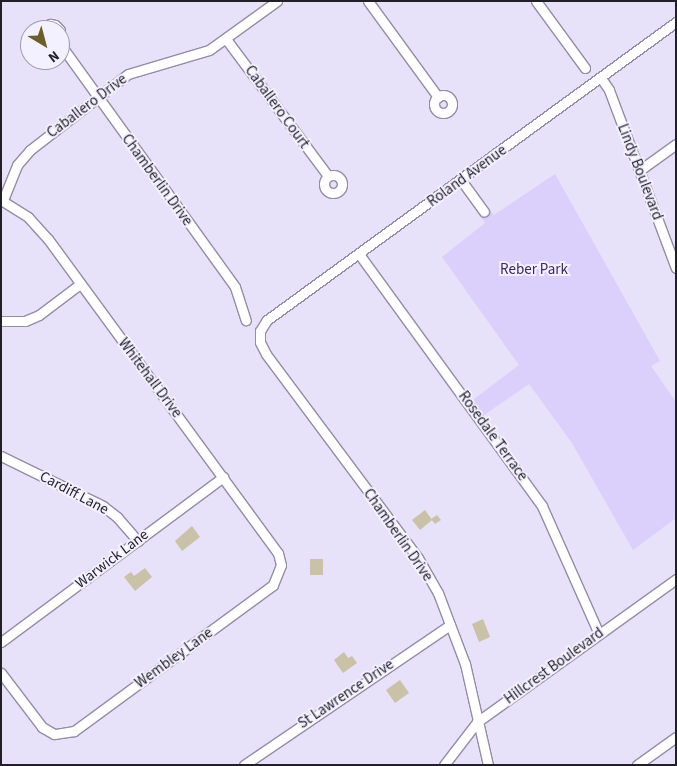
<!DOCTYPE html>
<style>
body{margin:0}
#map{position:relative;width:677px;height:766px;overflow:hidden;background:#e7e1fa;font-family:"Source Sans 3",sans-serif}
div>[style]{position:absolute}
.green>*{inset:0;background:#dbcffc}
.building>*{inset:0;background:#c9c1a8}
.roads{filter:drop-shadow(1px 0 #938da5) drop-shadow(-1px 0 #938da5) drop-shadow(0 1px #938da5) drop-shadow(0 -1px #938da5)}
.minor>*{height:9px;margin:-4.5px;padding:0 4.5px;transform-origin:4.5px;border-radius:4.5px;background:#fff}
.minor>.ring{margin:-4.5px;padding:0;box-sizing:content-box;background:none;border:9px solid #fff;border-radius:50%}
span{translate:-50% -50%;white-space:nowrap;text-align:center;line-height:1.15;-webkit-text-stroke:4px #f3f0ff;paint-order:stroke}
.street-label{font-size:15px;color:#211f28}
.park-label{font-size:15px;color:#3b2860}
.frame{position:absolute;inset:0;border:2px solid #211f28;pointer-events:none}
.north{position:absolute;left:20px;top:20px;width:50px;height:50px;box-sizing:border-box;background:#f3f0ff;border:1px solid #9f9ca9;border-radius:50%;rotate:143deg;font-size:14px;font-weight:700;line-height:20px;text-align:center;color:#211f28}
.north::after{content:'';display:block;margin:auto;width:18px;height:22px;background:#6c5e2b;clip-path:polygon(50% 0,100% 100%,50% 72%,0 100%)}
</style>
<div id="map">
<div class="green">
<div style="clip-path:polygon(555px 174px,660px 361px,651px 366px,676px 402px,676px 518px,633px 550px,572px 443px,529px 384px,484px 415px,473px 400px,519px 365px,442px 257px,485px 223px,474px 207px,483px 201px,494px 215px)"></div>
</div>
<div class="building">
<div style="clip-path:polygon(425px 510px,432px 520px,420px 530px,412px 520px)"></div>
<div style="clip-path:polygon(437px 515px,441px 520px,435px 524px,431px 519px)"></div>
<div style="clip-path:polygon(192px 526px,200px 537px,182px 551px,175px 541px)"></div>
<div style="clip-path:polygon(310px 559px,323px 559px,323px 575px,310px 575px)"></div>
<div style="clip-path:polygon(145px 568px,152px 577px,135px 591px,124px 577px,131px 572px,134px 576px)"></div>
<div style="clip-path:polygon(483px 619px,490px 637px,479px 642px,472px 624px)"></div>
<div style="clip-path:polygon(344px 652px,348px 658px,352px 656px,357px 663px,343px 673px,334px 660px)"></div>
<div style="clip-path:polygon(400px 680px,409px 693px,395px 703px,386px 690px)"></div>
</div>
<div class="roads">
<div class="minor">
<div style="left:368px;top:1px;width:119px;rotate:53.9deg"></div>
<div style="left:536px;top:1px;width:83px;rotate:53.8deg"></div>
<div style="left:41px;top:30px;width:11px;rotate:-34deg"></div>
<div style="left:50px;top:24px;width:5px;rotate:11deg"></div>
<div style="left:55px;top:25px;width:7px;rotate:45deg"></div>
<div style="left:226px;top:39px;width:171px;rotate:53.3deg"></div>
<div style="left:60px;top:44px;width:299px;rotate:54.2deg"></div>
<div style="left:235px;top:287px;width:35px;rotate:72deg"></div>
<div style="left:601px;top:78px;width:14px;rotate:56deg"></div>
<div style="left:609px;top:90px;width:190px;rotate:69.4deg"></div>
<div class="ring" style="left:434px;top:95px;width:9px;height:9px"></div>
<div style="left:640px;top:170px;width:44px;rotate:-35.8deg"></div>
<div class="ring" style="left:324px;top:175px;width:9px;height:9px"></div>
<div style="left:461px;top:180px;width:39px;rotate:54deg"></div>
<div style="left:1px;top:200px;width:32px;rotate:32deg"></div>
<div style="left:28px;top:217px;width:30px;rotate:48deg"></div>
<div style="left:48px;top:239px;width:389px;rotate:53.8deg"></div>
<div style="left:278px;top:553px;width:12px;rotate:76deg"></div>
<div style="left:281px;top:565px;width:22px;rotate:112deg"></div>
<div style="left:273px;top:585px;width:247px;rotate:143.7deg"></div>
<div style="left:74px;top:731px;width:20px;rotate:171deg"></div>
<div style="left:54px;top:734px;width:14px;rotate:-150deg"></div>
<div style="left:42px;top:727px;width:68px;rotate:-127.2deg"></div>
<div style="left:3px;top:200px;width:38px;rotate:-68deg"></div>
<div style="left:17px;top:165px;width:20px;rotate:-49deg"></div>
<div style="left:30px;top:150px;width:124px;rotate:-37.8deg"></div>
<div style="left:128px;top:74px;width:84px;rotate:-16.5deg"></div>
<div style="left:209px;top:50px;width:84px;rotate:-35.8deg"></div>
<div style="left:359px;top:254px;width:311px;rotate:54deg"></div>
<div style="left:542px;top:506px;width:140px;rotate:66deg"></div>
<div style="left:1px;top:321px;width:24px"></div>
<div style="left:25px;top:321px;width:15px;rotate:-23deg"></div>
<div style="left:39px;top:315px;width:51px;rotate:-37.1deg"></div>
<div style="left:1px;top:456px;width:114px;rotate:26.1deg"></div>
<div style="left:103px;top:506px;width:18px;rotate:38deg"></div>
<div style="left:117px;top:517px;width:32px;rotate:49deg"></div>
<div style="left:1px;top:642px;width:277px;rotate:-36.6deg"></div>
<div style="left:244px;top:765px;width:249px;rotate:-34.2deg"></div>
<div style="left:444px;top:765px;width:54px;rotate:-52.5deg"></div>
<div style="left:477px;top:722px;width:245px;rotate:-35.7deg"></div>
<div style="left:488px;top:765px;width:104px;rotate:-102.8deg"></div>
<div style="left:465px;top:664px;width:76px;rotate:-110.8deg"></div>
<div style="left:438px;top:593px;width:40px;rotate:-119.7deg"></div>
<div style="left:418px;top:558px;width:254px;rotate:-126.7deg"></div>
<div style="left:266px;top:354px;width:13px;rotate:-117deg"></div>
<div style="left:260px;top:342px;width:11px;rotate:-90deg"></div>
<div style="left:260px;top:331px;width:13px;rotate:-58deg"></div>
<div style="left:267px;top:320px;width:506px;rotate:-36.08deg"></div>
<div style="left:637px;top:765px;width:48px;rotate:-35.7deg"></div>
</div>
</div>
<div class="street-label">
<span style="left:87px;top:106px;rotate:-37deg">Caballero Drive</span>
<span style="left:277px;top:107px;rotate:54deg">Caballero Court</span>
<span style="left:640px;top:172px;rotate:69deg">Lindy Boulevard</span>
<span style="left:467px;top:176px;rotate:-36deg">Roland Avenue</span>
<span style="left:157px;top:180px;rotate:54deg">Chamberlin Drive</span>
<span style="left:150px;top:378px;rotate:53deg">Whitehall Drive</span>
<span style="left:493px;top:436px;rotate:54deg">Rosedale Terrace</span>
<span style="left:74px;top:493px;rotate:28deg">Cardiff Lane</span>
<span style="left:398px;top:535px;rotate:55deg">Chamberlin Drive</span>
<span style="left:112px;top:559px;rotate:-37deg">Warwick Lane</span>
<span style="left:174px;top:658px;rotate:-36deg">Wembley Lane</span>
<span style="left:554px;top:666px;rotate:-36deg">Hillcrest Boulevard</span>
<span style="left:346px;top:694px;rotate:-34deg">St Lawrence Drive</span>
</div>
<div class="park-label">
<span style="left:534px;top:270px">Reber Park</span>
</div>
<div class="frame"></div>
<div class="north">N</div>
</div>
